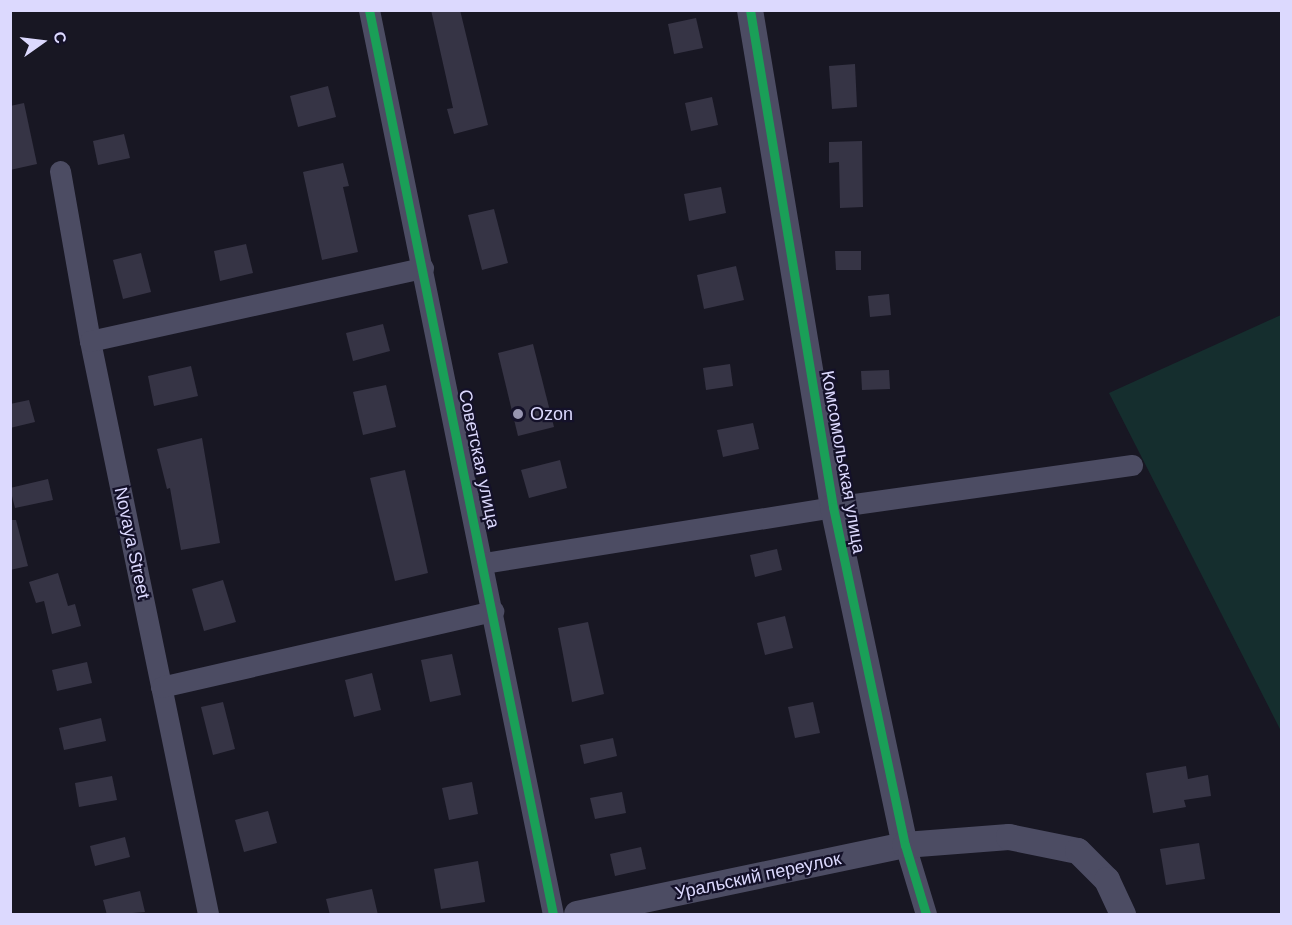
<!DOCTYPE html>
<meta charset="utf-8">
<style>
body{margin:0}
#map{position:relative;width:1292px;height:925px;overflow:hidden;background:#181723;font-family:Helvetica,sans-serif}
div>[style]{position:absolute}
.green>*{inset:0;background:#152e2e}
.building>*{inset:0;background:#363445}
.minor>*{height:21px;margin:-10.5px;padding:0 10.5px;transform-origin:10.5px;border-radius:10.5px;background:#4c4c63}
.tertiary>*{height:26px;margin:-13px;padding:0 13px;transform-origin:13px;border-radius:13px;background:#4c4c63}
.cycleway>*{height:9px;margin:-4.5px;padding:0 4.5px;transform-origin:4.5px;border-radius:4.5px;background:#1a9f57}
.dots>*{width:16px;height:16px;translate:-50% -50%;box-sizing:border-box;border:3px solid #141129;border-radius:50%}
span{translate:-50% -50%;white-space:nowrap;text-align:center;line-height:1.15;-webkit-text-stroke:4.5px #141129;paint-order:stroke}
.poi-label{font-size:18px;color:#dcd9fe}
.left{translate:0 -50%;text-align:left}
.street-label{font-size:18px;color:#dcd9fe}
.frame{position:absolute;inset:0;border:12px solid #dcd9fe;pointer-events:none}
.north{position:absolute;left:12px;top:12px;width:60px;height:60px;-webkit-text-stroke:4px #141129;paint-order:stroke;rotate:76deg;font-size:16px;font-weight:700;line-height:24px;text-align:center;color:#dcd9fe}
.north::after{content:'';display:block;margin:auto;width:21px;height:27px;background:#dcd9fe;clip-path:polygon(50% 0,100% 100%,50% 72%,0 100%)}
</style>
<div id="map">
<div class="green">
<div style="clip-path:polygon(1281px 315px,1281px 731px,1109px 393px)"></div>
</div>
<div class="building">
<div style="clip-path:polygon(431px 10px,460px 10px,488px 125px,454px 134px,447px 109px,453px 108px)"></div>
<div style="clip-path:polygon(696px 18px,703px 48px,674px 54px,668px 24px)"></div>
<div style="clip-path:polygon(855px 64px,857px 107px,832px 109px,829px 66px)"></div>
<div style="clip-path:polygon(328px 86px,336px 117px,298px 127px,290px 96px)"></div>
<div style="clip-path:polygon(712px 97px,718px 125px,691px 131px,685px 103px)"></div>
<div style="clip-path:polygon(24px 103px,37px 164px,10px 170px,10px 106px)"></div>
<div style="clip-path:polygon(124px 134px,130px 158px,98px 165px,93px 141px)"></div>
<div style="clip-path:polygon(862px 141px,863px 207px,840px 208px,839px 162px,829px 163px,829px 142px)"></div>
<div style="clip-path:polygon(343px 163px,349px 186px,343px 187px,358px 252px,322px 260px,303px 172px)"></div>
<div style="clip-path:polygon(721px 187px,726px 213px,689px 221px,684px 194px)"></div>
<div style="clip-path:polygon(494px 209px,508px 263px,482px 270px,468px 215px)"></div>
<div style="clip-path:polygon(246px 244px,253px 273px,220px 281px,214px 251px)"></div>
<div style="clip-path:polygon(835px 251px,861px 251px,861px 270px,836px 270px)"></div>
<div style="clip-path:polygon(141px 253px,151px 292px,123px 299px,113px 260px)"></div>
<div style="clip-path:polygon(736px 266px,744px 300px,704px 309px,697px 275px)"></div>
<div style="clip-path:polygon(889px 294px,891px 315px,870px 317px,868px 296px)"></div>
<div style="clip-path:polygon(383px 324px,390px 351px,353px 361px,346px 333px)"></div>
<div style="clip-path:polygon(533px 344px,554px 427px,518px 436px,498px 353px)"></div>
<div style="clip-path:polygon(730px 364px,733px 386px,706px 390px,703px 368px)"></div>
<div style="clip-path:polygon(191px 366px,198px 396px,154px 406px,148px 376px)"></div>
<div style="clip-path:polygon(889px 370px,890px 389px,862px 390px,861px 371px)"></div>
<div style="clip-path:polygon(386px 385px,396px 427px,363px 435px,353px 392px)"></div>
<div style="clip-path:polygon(29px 400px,35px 422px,10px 428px,10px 404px)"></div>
<div style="clip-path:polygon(753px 423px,759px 449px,723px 457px,717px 430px)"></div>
<div style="clip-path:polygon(202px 438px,220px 543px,181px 550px,170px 488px,167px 489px,157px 449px)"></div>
<div style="clip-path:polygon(560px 460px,567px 488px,529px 498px,521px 470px)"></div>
<div style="clip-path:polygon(405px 470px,428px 573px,395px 581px,370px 478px)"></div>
<div style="clip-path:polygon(48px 479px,53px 500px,15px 508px,10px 488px)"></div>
<div style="clip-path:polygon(10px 520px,16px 520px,28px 566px,10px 570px)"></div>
<div style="clip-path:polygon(777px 549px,782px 570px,755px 577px,750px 555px)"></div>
<div style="clip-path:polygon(58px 573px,68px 606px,75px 604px,81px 626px,52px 634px,44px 601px,36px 603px,29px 582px)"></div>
<div style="clip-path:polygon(223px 580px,236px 622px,204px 631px,192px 589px)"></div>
<div style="clip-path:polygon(785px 616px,793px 648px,765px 655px,757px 623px)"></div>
<div style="clip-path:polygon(588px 622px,604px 694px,572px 702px,558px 628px)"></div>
<div style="clip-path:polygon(452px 654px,461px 695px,430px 702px,421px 660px)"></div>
<div style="clip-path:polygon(87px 662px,92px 683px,57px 691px,52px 670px)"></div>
<div style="clip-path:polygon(372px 673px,381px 710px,354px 717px,345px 680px)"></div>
<div style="clip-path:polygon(223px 702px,235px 749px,213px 755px,201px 707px)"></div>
<div style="clip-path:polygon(813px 702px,820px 733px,795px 738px,788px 707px)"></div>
<div style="clip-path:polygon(101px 718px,106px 741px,64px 750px,59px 728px)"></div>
<div style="clip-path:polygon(613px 738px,617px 756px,584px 764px,580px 745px)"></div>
<div style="clip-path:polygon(1186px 766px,1188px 779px,1208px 775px,1211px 796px,1184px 800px,1186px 807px,1153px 813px,1146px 773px)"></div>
<div style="clip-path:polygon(112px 776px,117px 800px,79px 807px,75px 783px)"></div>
<div style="clip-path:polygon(472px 782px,478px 814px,449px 820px,442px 788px)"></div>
<div style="clip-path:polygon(622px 792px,626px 813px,595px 819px,590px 798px)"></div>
<div style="clip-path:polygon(268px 811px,277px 843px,244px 852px,235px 820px)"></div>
<div style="clip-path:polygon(125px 837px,130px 857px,95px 866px,90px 846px)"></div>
<div style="clip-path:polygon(1199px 843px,1205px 879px,1166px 885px,1160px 849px)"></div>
<div style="clip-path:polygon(641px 847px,646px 869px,615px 876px,610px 854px)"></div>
<div style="clip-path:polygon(478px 861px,485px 902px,441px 909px,434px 869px)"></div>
<div style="clip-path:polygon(372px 889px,378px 915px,330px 915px,326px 899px)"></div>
<div style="clip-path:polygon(140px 891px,145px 912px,107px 915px,103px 900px)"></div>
</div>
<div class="minor">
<div style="left:369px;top:10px;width:923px;rotate:78.5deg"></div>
<div style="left:60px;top:171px;width:173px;rotate:80deg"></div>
<div style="left:90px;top:341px;width:585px;rotate:78.36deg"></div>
<div style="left:90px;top:341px;width:341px;rotate:-12.4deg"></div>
<div style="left:484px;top:563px;width:353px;rotate:-9.1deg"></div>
<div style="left:833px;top:507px;width:302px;rotate:-8deg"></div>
<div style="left:161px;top:687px;width:341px;rotate:-12.9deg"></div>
<div style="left:905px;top:845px;width:72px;rotate:73.1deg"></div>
</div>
<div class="tertiary">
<div style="left:750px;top:10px;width:504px;rotate:80.52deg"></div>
<div style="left:833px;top:507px;width:346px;rotate:78deg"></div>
<div style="left:577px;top:914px;width:335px;rotate:-11.9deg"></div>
<div style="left:905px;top:845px;width:104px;rotate:-4.4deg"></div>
<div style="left:1009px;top:837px;width:70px;rotate:11.5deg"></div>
<div style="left:1078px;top:851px;width:41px;rotate:45deg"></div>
<div style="left:1107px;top:880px;width:38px;rotate:65deg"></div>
</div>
<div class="cycleway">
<div style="left:369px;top:10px;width:923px;rotate:78.5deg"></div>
<div style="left:750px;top:10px;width:504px;rotate:80.52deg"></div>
<div style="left:833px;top:507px;width:346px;rotate:78deg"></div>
<div style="left:905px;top:845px;width:72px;rotate:73.1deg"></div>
</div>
<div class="dots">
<div style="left:518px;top:414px;background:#9795b1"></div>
</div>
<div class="poi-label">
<span class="left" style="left:530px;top:414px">Ozon</span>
</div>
<div class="street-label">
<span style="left:479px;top:459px;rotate:78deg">Советская улица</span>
<span style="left:843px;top:462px;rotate:80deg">Комсомольская улица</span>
<span style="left:132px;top:543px;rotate:78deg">Novaya Street</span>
<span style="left:758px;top:876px;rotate:-12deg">Уральский переулок</span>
</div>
<div class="frame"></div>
<div class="north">С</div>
</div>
